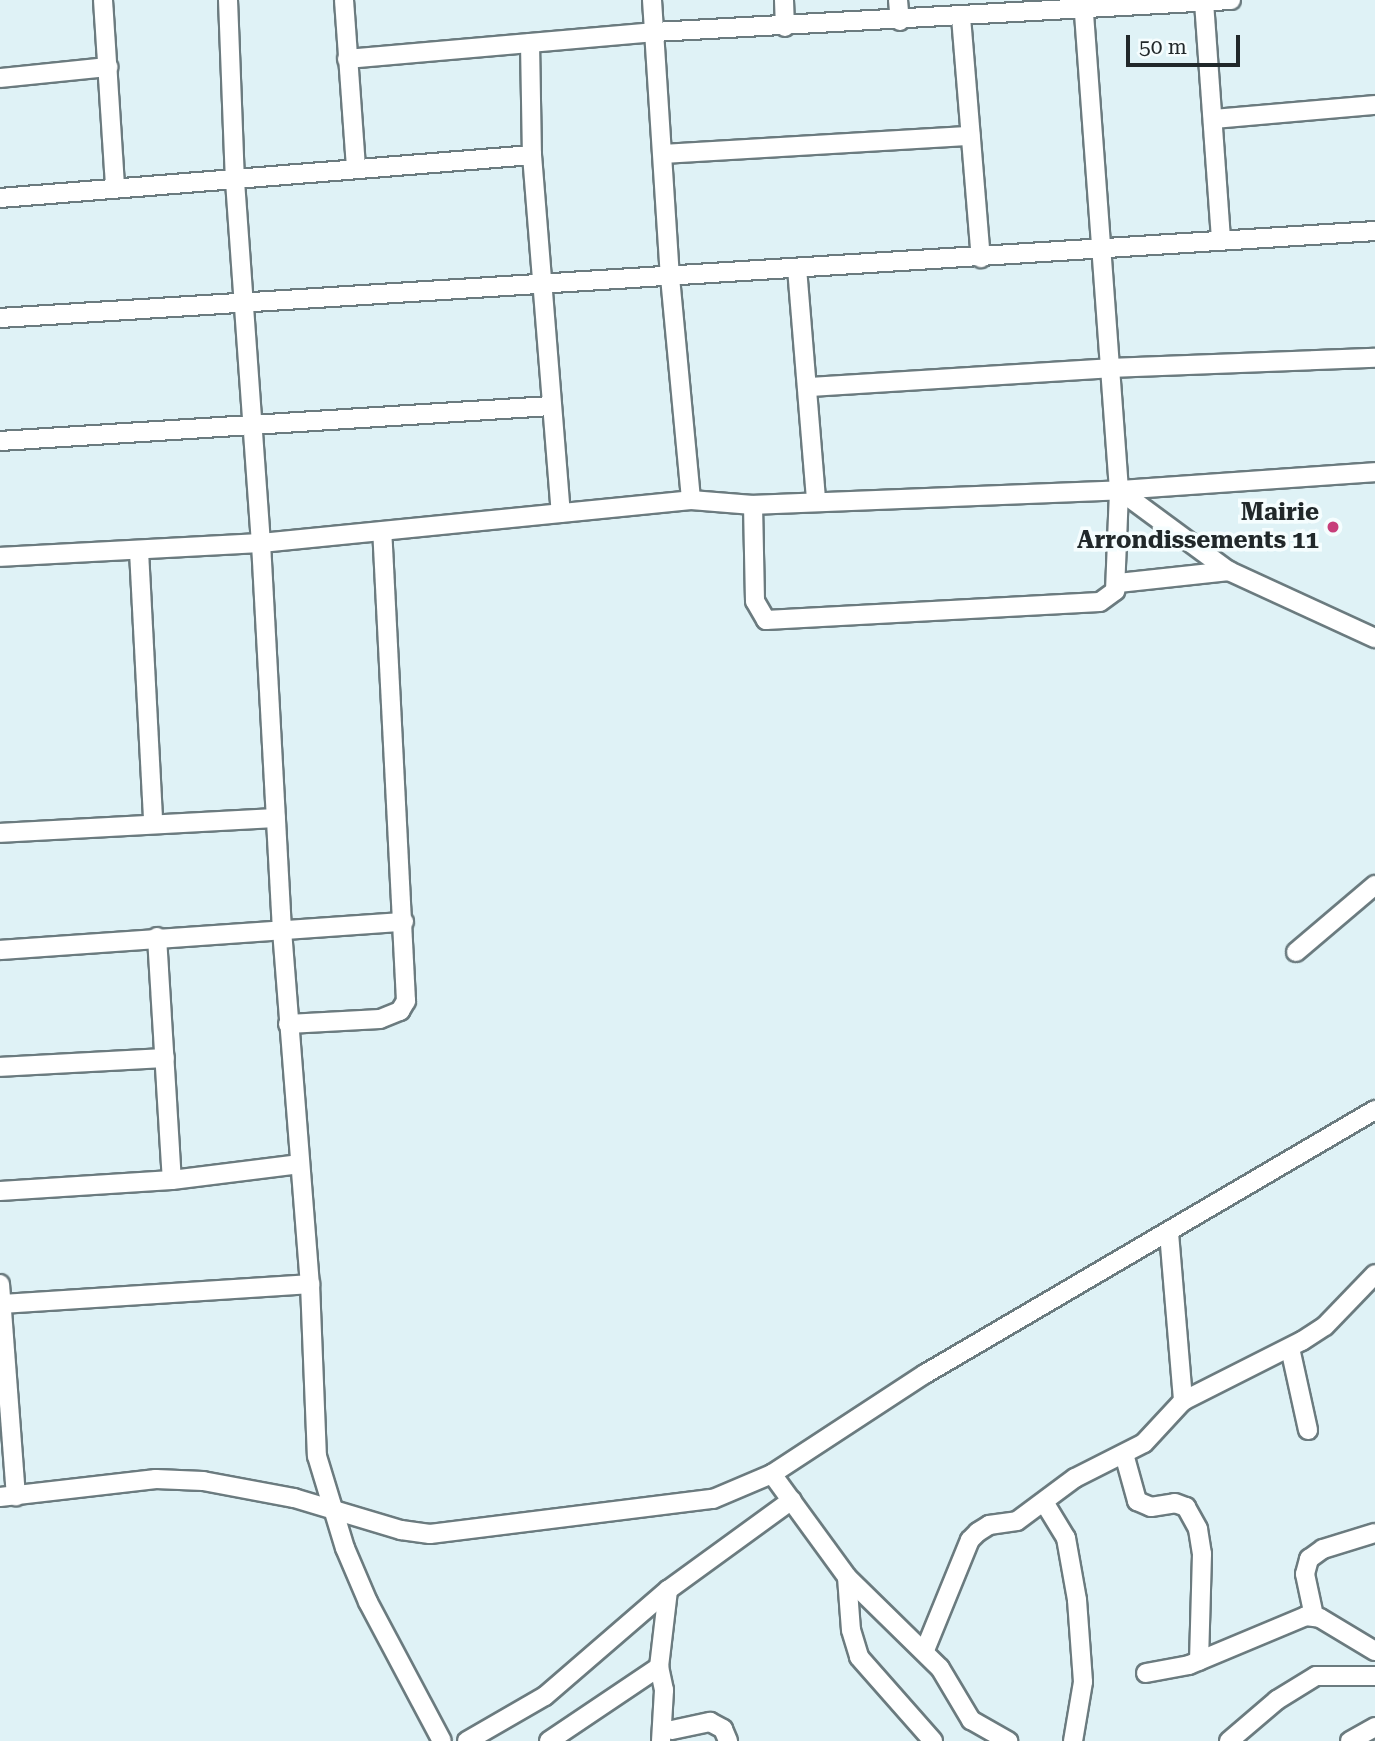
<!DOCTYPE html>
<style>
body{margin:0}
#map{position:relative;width:1375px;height:1741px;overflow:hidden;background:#dff2f6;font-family:"Roboto Serif",serif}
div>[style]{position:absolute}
.roads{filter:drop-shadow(2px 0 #6b7b7f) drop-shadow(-2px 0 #6b7b7f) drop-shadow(0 2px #6b7b7f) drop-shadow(0 -2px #6b7b7f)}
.minor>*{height:18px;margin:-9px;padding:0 9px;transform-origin:9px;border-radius:9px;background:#fff}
.dots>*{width:19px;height:19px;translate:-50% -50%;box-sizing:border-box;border:4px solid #f5fdfe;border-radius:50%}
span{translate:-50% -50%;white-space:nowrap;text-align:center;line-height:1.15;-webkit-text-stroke:7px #f5fdfe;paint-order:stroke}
.poi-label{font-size:24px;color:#21282a;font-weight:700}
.right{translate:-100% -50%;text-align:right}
.scale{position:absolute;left:1126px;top:35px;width:114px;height:32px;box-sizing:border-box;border:4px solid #21282a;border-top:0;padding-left:9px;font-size:21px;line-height:24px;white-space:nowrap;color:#21282a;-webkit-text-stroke:5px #f5fdfe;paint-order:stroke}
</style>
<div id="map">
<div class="roads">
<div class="minor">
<div style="left:103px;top:0;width:188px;rotate:86.3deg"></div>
<div style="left:228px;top:0;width:181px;rotate:87.8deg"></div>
<div style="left:235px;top:181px;width:363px;rotate:85.9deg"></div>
<div style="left:261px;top:543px;width:388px;rotate:86.9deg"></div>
<div style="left:282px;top:930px;width:355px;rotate:85.5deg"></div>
<div style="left:310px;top:1284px;width:172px;rotate:87.7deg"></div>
<div style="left:317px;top:1456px;width:96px;rotate:73.1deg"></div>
<div style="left:345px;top:1548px;width:59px;rotate:66.9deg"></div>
<div style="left:368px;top:1602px;width:157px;rotate:62deg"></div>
<div style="left:344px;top:0;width:169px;rotate:85.9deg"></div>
<div style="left:652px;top:0;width:278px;rotate:86.3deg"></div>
<div style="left:670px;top:277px;width:224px;rotate:84.6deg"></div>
<div style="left:784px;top:0;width:27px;rotate:88deg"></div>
<div style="left:898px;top:0;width:21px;rotate:85deg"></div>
<div style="left:1204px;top:2px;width:237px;rotate:85.9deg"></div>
<div style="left:961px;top:17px;width:242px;rotate:85.3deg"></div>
<div style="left:530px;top:43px;width:112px;rotate:89deg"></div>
<div style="left:532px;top:155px;width:359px;rotate:85.4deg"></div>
<div style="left:347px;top:59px;width:309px;rotate:-5deg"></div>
<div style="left:655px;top:32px;width:577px;rotate:-3.18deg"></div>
<div style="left:0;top:78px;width:109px;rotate:-5.8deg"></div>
<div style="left:1214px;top:119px;width:162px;rotate:-5deg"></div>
<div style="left:663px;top:154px;width:308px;rotate:-3.4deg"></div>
<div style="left:0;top:198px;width:534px;rotate:-4.62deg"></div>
<div style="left:797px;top:268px;width:232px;rotate:85.3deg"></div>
<div style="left:0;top:318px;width:1378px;rotate:-3.62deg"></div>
<div style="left:810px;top:387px;width:300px;rotate:-3.6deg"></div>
<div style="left:1109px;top:368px;width:266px;rotate:-2.2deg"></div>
<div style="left:0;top:441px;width:551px;rotate:-3.64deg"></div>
<div style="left:1119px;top:490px;width:137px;rotate:36.4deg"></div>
<div style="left:1229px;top:571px;width:161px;rotate:24.7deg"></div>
<div style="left:753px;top:505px;width:96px;rotate:88.8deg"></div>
<div style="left:755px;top:601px;width:22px;rotate:60deg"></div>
<div style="left:766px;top:620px;width:334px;rotate:-3.1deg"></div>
<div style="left:1100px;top:602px;width:19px;rotate:-36deg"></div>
<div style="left:1115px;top:591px;width:101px;rotate:-87.7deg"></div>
<div style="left:1119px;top:490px;width:491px;rotate:-94.2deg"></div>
<div style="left:139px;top:551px;width:270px;rotate:87deg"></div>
<div style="left:0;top:557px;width:261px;rotate:-3.1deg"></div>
<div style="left:261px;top:543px;width:432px;rotate:-5.7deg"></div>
<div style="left:691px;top:500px;width:62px;rotate:4.6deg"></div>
<div style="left:753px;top:505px;width:366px;rotate:-2.3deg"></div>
<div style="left:1119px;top:490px;width:257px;rotate:-4deg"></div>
<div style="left:1118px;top:583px;width:112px;rotate:-6.2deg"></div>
<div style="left:0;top:833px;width:276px;rotate:-3.1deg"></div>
<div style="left:157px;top:937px;width:243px;rotate:86.5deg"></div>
<div style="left:0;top:950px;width:405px;rotate:-4deg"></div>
<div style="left:1296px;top:952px;width:104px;rotate:-40.3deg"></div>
<div style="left:288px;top:1024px;width:92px;rotate:-3.1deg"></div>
<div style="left:380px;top:1019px;width:22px;rotate:-22deg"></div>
<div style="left:400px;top:1011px;width:12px;rotate:-59deg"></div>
<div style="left:406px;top:1001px;width:470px;rotate:-92.9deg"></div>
<div style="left:0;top:1067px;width:165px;rotate:-3.1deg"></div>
<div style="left:0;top:1191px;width:172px;rotate:-3.7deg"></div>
<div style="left:172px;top:1180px;width:129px;rotate:-7.1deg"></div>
<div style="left:1169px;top:1233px;width:169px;rotate:85.2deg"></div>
<div style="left:0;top:1284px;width:213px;rotate:85.7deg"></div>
<div style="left:1px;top:1304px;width:310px;rotate:-3.7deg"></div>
<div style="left:1290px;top:1348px;width:84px;rotate:77.6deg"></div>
<div style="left:1124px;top:1454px;width:49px;rotate:74.5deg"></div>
<div style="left:1137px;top:1501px;width:15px;rotate:23deg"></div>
<div style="left:1151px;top:1507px;width:24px;rotate:-9deg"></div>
<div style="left:1175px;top:1503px;width:12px;rotate:20deg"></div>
<div style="left:1186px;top:1507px;width:25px;rotate:61deg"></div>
<div style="left:1198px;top:1529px;width:25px;rotate:81deg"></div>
<div style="left:1202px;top:1554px;width:107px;rotate:91.6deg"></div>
<div style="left:772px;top:1474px;width:127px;rotate:53.9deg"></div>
<div style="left:847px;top:1577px;width:130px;rotate:44.4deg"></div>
<div style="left:940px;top:1668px;width:61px;rotate:59.2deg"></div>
<div style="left:971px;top:1720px;width:43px;rotate:29.6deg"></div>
<div style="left:0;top:1497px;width:157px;rotate:-6.6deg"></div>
<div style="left:156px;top:1479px;width:47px;rotate:2.4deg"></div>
<div style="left:203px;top:1481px;width:93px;rotate:10.6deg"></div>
<div style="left:294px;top:1498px;width:112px;rotate:16.7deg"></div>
<div style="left:401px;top:1530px;width:29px;rotate:8deg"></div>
<div style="left:430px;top:1534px;width:285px;rotate:-7.1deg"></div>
<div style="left:713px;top:1499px;width:64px;rotate:-23deg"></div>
<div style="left:772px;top:1474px;width:183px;rotate:-33.2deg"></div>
<div style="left:925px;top:1374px;width:522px;rotate:-30.4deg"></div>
<div style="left:1044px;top:1502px;width:42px;rotate:58.6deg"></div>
<div style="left:1066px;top:1538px;width:63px;rotate:79.9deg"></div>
<div style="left:1077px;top:1600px;width:82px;rotate:85.8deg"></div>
<div style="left:1083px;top:1682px;width:60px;rotate:99.6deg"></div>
<div style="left:847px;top:1577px;width:53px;rotate:85.7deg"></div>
<div style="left:851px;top:1630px;width:28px;rotate:73deg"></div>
<div style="left:859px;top:1657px;width:112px;rotate:48.6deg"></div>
<div style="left:1314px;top:1616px;width:43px;rotate:-102.1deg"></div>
<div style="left:1305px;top:1574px;width:16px;rotate:-75deg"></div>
<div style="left:1309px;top:1559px;width:17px;rotate:-36deg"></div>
<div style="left:1323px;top:1549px;width:54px;rotate:-17.1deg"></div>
<div style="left:925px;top:1650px;width:119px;rotate:-67.8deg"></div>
<div style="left:970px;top:1540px;width:11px;rotate:-45deg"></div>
<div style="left:978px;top:1532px;width:13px;rotate:-32deg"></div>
<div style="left:989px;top:1525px;width:28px;rotate:-8deg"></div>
<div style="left:1017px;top:1521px;width:72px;rotate:-36.6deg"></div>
<div style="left:1075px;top:1478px;width:77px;rotate:-26.9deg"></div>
<div style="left:1144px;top:1443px;width:57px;rotate:-47.1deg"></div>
<div style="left:1183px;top:1401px;width:133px;rotate:-26.8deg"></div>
<div style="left:1302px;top:1341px;width:27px;rotate:-33deg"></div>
<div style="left:1325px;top:1326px;width:72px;rotate:-46.1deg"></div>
<div style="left:1146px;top:1673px;width:44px;rotate:-10.5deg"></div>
<div style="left:1189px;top:1665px;width:127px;rotate:-22.7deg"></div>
<div style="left:1306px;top:1616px;width:14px;rotate:8deg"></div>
<div style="left:1320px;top:1618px;width:64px;rotate:31deg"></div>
<div style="left:672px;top:1730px;width:39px;rotate:-12deg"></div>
<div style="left:710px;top:1722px;width:15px;rotate:28deg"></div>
<div style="left:723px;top:1729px;width:13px;rotate:67deg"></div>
<div style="left:467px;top:1741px;width:90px;rotate:-30deg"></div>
<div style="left:545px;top:1696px;width:162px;rotate:-40.8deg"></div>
<div style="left:668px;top:1590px;width:153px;rotate:-36deg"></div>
<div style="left:549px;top:1741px;width:133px;rotate:-33.9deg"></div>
<div style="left:661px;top:1741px;width:51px;rotate:-86.6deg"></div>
<div style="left:664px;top:1690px;width:24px;rotate:-102deg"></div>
<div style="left:659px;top:1667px;width:78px;rotate:-83.3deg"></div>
<div style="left:1229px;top:1741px;width:63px;rotate:-40.5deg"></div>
<div style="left:1277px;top:1700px;width:46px;rotate:-31.6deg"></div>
<div style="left:1316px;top:1676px;width:59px"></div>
<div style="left:1350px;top:1741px;width:29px;rotate:-29deg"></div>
</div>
</div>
<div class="dots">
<div style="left:1333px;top:527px;background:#c73e7a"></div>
</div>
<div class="poi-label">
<span class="right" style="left:1319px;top:527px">Mairie<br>Arrondissements 11</span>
</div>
<div class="scale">50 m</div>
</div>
